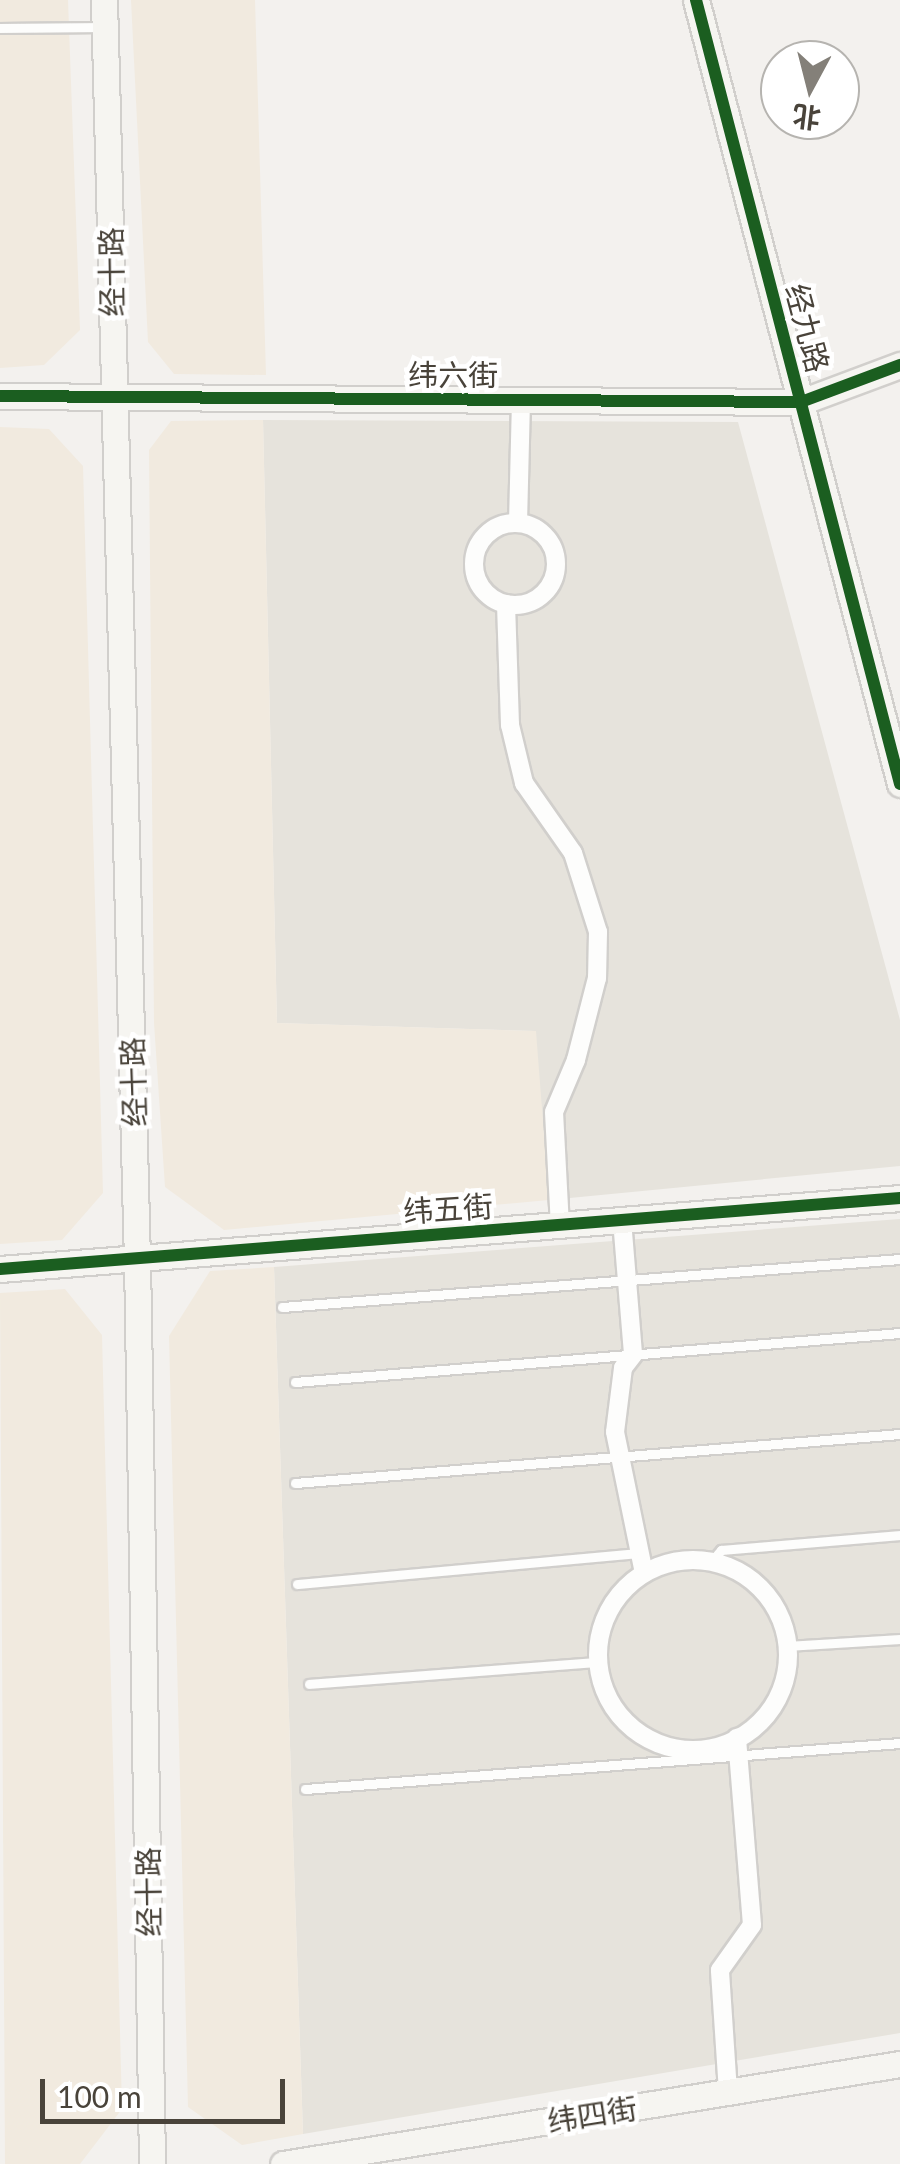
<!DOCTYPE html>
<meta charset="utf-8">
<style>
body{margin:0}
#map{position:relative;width:900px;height:2164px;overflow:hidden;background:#f3f1ee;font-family:Lato,"Noto Sans SC",sans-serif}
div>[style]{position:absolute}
.residential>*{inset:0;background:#e6e3dc}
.commercial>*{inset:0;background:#f1eadf}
.roads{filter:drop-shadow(2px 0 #d1cfcc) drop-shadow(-2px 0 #d1cfcc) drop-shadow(0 2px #d1cfcc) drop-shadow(0 -2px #d1cfcc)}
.lane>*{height:9px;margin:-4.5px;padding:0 4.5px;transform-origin:4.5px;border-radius:4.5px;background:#fdfdfc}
.street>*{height:18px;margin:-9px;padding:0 9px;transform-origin:9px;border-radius:9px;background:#fdfdfc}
.street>.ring{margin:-9px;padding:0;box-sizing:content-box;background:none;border:18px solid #fdfdfc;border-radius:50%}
.secondary>*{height:25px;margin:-12.5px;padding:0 12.5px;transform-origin:12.5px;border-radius:12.5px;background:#f6f5f1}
.cycleway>*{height:12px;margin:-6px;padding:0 6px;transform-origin:6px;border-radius:6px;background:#1b5e20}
span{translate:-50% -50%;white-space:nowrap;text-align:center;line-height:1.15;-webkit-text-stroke:9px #fff;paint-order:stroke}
.street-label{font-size:30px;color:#49433a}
.north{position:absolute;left:760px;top:40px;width:100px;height:100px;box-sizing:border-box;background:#fff;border:2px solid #b6b4b0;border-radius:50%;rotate:187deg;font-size:28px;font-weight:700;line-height:40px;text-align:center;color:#49433a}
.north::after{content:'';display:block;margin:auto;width:35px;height:45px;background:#848079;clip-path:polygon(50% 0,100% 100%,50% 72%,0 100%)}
.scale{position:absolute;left:40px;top:2079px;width:245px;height:45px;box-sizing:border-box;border:5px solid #49433a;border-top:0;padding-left:12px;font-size:30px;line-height:35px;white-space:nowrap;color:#49433a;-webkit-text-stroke:8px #fff;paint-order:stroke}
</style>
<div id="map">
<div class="residential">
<div style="clip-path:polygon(263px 420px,738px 422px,900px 1020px,900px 1166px,549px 1200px,535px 1031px,277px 1023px)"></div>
<div style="clip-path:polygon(900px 1219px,900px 2033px,303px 2134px,274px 1267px)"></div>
</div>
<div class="commercial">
<div style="clip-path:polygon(0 0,68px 0,80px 330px,44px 365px,0 368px)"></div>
<div style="clip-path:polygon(131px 0,255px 0,266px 375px,174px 374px,148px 342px)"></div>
<div style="clip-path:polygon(263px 420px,277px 1023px,536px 1031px,549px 1200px,224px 1230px,165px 1187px,154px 1023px,149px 450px,171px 421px)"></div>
<div style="clip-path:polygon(0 427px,49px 429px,83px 466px,103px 1193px,62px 1240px,0 1244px)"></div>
<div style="clip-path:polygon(274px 1267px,303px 2134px,242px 2145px,188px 2107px,169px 1336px,210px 1271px)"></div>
<div style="clip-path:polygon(65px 1289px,102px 1335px,122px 2109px,80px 2164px,5px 2164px,0 1293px)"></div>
</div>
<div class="roads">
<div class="lane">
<div style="left:0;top:28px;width:102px;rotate:-0.6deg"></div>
<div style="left:282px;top:1307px;width:620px;rotate:-4.44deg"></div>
<div style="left:295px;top:1382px;width:607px;rotate:-4.63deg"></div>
<div style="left:295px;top:1483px;width:607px;rotate:-4.63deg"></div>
<div style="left:711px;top:1562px;width:16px;rotate:-50deg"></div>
<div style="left:721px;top:1550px;width:180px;rotate:-4.8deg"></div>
<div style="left:297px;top:1584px;width:344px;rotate:-5.2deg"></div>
<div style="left:787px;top:1646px;width:113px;rotate:-3.5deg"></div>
<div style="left:309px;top:1684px;width:290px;rotate:-4.4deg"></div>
<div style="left:305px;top:1789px;width:597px;rotate:-4.42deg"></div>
</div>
<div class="street">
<div class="ring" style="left:474px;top:523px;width:64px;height:64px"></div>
<div style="left:518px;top:523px;width:124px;rotate:-88.6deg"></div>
<div style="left:506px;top:604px;width:121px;rotate:88.1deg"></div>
<div style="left:510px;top:725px;width:60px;rotate:76.4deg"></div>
<div style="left:524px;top:783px;width:85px;rotate:55deg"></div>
<div style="left:573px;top:853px;width:83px;rotate:72.4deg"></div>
<div style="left:598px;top:932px;width:46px;rotate:91.2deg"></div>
<div style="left:597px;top:978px;width:85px;rotate:104.4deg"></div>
<div style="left:576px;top:1060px;width:56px;rotate:112.9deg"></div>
<div style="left:554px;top:1112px;width:113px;rotate:87deg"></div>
<div style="left:622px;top:1220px;width:135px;rotate:85.3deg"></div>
<div style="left:633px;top:1355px;width:16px;rotate:128deg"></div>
<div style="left:623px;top:1368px;width:64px;rotate:97.1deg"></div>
<div style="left:615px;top:1432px;width:144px;rotate:78.4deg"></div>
<div class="ring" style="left:598px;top:1560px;width:172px;height:172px"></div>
<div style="left:728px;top:2092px;width:122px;rotate:-93.8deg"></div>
<div style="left:720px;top:1970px;width:55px;rotate:-54.6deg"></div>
<div style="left:752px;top:1925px;width:188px;rotate:-94.6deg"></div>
</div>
<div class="secondary">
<div style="left:104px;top:0;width:1258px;rotate:88.5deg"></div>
<div style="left:137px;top:1258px;width:906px;rotate:89.05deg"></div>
<div style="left:696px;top:0;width:810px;rotate:75.41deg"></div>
<div style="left:0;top:396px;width:801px;rotate:0.43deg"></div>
<div style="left:801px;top:402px;width:106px;rotate:-20.5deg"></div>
<div style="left:0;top:1269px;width:903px;rotate:-4.51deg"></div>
<div style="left:283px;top:2164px;width:625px;rotate:-9.21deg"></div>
</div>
</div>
<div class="cycleway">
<div style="left:696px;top:0;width:810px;rotate:75.41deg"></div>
<div style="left:0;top:396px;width:801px;rotate:0.43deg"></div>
<div style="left:801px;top:402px;width:106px;rotate:-20.5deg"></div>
<div style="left:0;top:1269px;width:903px;rotate:-4.51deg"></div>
</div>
<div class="street-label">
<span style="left:111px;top:272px;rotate:-91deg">经十路</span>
<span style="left:808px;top:328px;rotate:75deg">经九路</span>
<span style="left:453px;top:374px">纬六街</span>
<span style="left:133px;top:1082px;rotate:-92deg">经十路</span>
<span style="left:448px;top:1208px;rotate:-4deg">纬五街</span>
<span style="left:148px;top:1892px;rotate:-91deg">经十路</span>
<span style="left:592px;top:2114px;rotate:-9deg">纬四街</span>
</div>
<div class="north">北</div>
<div class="scale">100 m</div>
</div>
